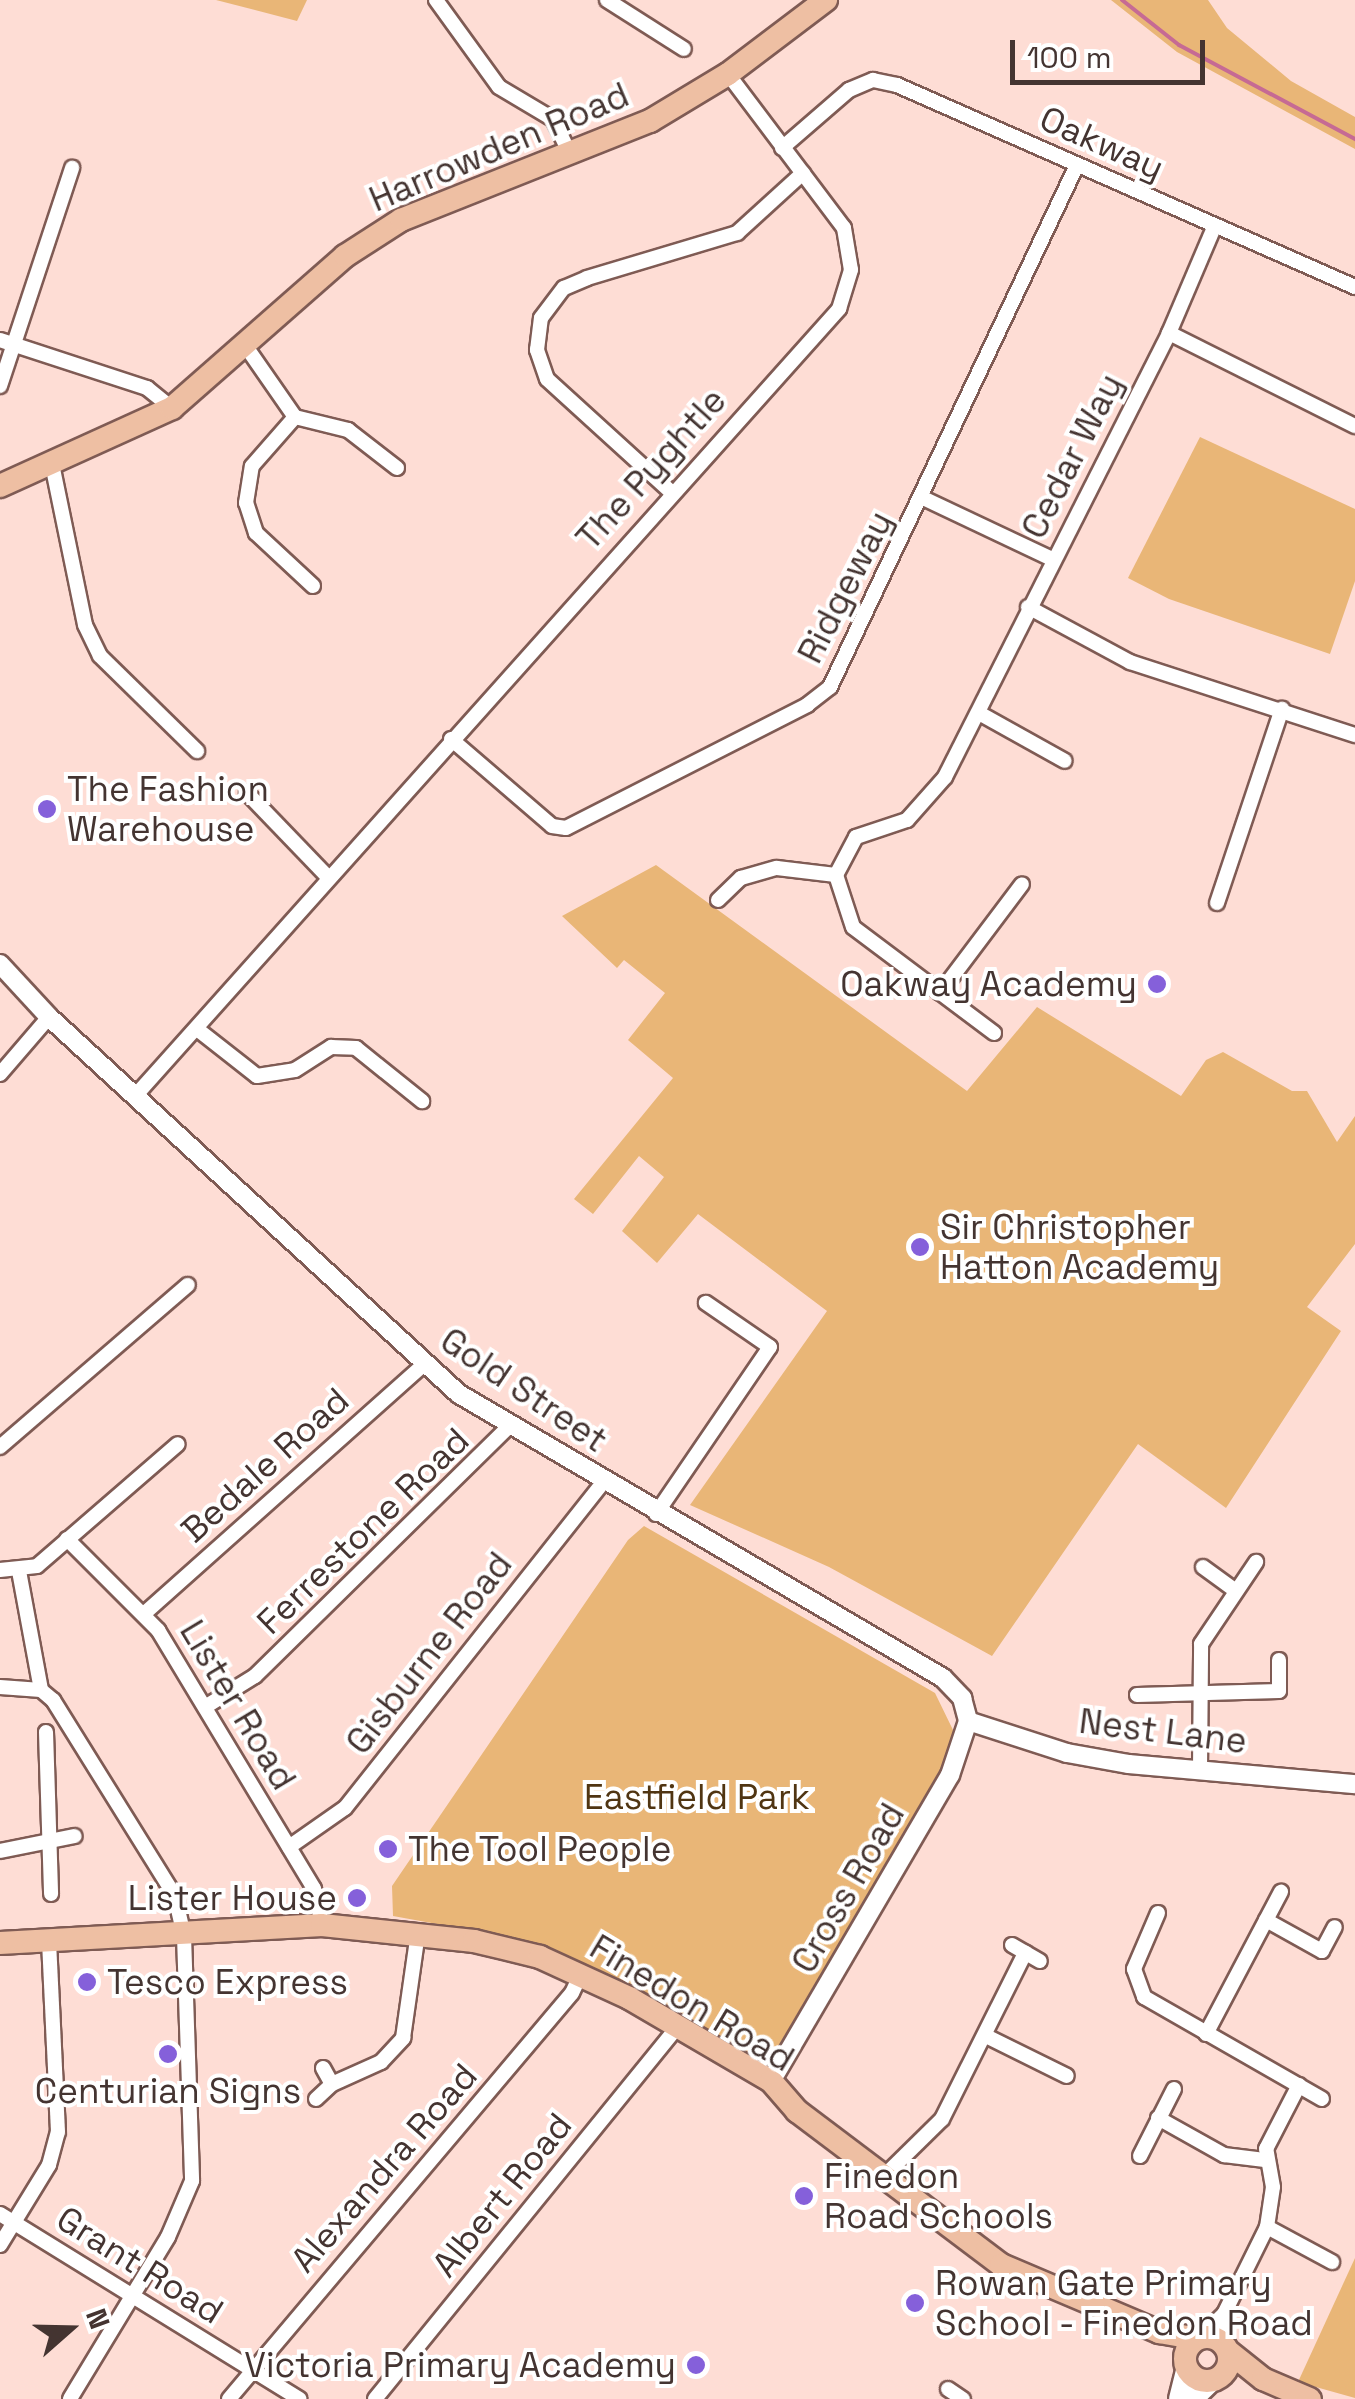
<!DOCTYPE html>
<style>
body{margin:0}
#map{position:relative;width:1355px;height:2399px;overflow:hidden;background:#feddd5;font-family:"Space Grotesk",sans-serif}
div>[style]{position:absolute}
.green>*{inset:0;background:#e9b677}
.stream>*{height:4px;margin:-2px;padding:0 2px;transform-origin:2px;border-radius:2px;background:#c66a94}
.roads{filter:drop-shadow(2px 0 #7f5b54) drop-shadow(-2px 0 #7f5b54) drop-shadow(0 2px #7f5b54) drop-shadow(0 -2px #7f5b54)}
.minor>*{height:14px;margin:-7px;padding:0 7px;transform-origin:7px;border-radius:7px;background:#fff}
.tertiary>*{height:18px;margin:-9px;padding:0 9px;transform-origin:9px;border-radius:9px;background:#fff}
.secondary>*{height:20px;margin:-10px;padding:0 10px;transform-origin:10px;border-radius:10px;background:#fff}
.primary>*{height:22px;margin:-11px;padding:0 11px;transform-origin:11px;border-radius:11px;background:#eebfa3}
.primary>.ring{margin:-11px;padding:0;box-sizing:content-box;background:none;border:22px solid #eebfa3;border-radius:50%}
.dots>*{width:28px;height:28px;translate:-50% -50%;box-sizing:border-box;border:5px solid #fff;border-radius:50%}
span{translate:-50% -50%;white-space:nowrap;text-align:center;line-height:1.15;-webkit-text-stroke:8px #fff;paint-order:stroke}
.street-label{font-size:35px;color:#443431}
.poi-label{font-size:35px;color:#443431}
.left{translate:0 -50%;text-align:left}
.right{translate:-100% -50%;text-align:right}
.park-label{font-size:35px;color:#503512}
.north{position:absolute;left:20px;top:2279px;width:100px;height:100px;-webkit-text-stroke:8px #fff;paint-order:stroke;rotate:70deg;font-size:28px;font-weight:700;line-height:40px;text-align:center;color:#443431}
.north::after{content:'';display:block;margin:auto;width:35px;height:45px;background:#443431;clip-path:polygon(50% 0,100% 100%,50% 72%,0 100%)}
.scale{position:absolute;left:1010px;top:40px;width:195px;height:45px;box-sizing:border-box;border:5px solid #443431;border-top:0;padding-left:12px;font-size:30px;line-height:35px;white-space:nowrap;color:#443431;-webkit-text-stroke:8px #fff;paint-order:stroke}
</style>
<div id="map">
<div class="green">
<div style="clip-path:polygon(216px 0,307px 0,297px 21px)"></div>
<div style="clip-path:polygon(1111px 0,1208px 0,1227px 28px,1291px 81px,1355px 117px,1355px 149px,1177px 52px)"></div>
<div style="clip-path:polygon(1200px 437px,1355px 509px,1355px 581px,1330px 654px,1169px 599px,1128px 578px)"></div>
<div style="clip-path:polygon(656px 865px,967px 1091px,1037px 1007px,1181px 1096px,1206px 1060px,1223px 1052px,1292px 1091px,1307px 1091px,1337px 1142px,1355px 1116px,1355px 1244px,1307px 1307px,1341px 1331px,1226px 1508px,1138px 1444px,992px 1656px,829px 1567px,690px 1505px,827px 1311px,698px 1214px,657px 1263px,622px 1231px,664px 1177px,639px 1156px,593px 1214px,574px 1199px,673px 1078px,628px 1040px,665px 993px,624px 960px,617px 968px,562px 916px)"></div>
<div style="clip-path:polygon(644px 1526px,935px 1693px,953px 1730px,954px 1753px,782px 2044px,753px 2054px,708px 2036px,636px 1987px,519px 1939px,393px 1916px,392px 1886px,628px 1540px)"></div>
<div style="clip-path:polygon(1355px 2258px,1355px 2398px,1298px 2382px)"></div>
</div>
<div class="stream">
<div style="left:1122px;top:0;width:73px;rotate:38.3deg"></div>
<div style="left:1179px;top:45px;width:200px;rotate:28.1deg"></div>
</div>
<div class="roads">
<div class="minor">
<div style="left:436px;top:0;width:107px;rotate:54.1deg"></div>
<div style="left:499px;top:87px;width:63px;rotate:30.7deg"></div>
<div style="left:553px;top:119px;width:39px;rotate:64deg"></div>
<div style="left:607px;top:0;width:91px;rotate:32.5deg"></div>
<div style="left:782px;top:148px;width:89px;rotate:-40.9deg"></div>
<div style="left:849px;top:90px;width:26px;rotate:-23deg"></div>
<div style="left:873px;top:80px;width:25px;rotate:12deg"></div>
<div style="left:897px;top:85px;width:501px;rotate:23.8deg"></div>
<div style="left:1169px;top:333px;width:208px;rotate:26.6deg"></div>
<div style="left:0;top:340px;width:155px;rotate:18.1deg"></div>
<div style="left:147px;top:388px;width:32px;rotate:39deg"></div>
<div style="left:247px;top:348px;width:84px;rotate:55.2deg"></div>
<div style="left:0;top:386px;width:230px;rotate:-71.7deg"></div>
<div style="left:52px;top:464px;width:164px;rotate:78.4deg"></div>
<div style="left:85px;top:625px;width:34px;rotate:64deg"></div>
<div style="left:100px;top:656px;width:136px;rotate:44.4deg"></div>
<div style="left:670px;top:491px;width:166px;rotate:-137.7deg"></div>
<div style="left:547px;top:379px;width:31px;rotate:-109deg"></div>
<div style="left:537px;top:350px;width:32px;rotate:-83deg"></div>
<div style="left:541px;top:318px;width:38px;rotate:-53deg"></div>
<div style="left:564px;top:288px;width:25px;rotate:-23deg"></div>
<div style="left:587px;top:278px;width:157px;rotate:-16.7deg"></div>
<div style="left:737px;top:233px;width:89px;rotate:-42.3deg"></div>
<div style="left:923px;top:498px;width:143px;rotate:25.3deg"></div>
<div style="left:313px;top:586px;width:78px;rotate:-137.1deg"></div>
<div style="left:256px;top:533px;width:32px;rotate:-108deg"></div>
<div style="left:246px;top:503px;width:37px;rotate:-81deg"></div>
<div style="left:252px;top:466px;width:65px;rotate:-48.7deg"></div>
<div style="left:295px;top:417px;width:55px;rotate:13.8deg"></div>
<div style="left:348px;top:430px;width:62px;rotate:37.8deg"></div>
<div style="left:1028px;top:607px;width:116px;rotate:28.3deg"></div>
<div style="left:1130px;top:662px;width:237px;rotate:18deg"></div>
<div style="left:979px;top:713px;width:98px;rotate:29.2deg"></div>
<div style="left:451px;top:739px;width:133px;rotate:40.7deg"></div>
<div style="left:552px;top:826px;width:14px;rotate:8deg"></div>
<div style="left:566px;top:828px;width:271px;rotate:-27deg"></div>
<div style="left:807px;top:705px;width:29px;rotate:-38deg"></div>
<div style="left:830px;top:687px;width:577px;rotate:-64.68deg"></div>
<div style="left:247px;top:793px;width:115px;rotate:46.1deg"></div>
<div style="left:718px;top:900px;width:32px;rotate:-44deg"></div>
<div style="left:741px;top:878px;width:37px;rotate:-16deg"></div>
<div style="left:777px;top:868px;width:59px;rotate:6.8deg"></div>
<div style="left:1217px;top:903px;width:205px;rotate:-71.5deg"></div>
<div style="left:940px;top:993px;width:136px;rotate:-53deg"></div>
<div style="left:197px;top:1029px;width:76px;rotate:38.1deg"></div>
<div style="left:257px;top:1076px;width:38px;rotate:-9deg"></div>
<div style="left:295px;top:1070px;width:43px;rotate:-32.6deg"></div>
<div style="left:331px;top:1047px;width:25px;rotate:2deg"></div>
<div style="left:356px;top:1048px;width:85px;rotate:38.8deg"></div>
<div style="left:994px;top:1033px;width:176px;rotate:-143.1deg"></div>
<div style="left:853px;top:927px;width:55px;rotate:-108.1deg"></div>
<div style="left:836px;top:875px;width:43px;rotate:-62.2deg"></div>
<div style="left:856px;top:837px;width:54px;rotate:-18.4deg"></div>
<div style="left:907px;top:820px;width:57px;rotate:-48.5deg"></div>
<div style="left:945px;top:777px;width:497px;rotate:-63.2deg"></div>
<div style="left:1169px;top:333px;width:117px;rotate:-66.9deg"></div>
<div style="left:0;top:1074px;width:75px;rotate:-49.3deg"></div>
<div style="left:136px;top:1095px;width:1055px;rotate:-48.19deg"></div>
<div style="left:839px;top:309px;width:41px;rotate:-72.9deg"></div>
<div style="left:851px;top:270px;width:43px;rotate:-99.5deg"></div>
<div style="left:844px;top:228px;width:193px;rotate:-127deg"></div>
<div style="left:0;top:1447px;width:248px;rotate:-40.8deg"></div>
<div style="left:656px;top:1514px;width:202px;rotate:-55.7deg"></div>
<div style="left:770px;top:1347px;width:78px;rotate:-145.5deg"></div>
<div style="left:67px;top:1539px;width:129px;rotate:45deg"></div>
<div style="left:158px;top:1630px;width:302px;rotate:58.9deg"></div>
<div style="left:314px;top:1889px;width:37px;rotate:77deg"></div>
<div style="left:1203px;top:1567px;width:39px;rotate:36deg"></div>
<div style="left:0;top:1570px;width:37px;rotate:-6deg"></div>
<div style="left:37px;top:1566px;width:186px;rotate:-40.9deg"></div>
<div style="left:19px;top:1571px;width:121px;rotate:79.5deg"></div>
<div style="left:146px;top:1612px;width:373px;rotate:-41.7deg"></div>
<div style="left:0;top:1687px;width:41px;rotate:4.2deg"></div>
<div style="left:41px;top:1690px;width:16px;rotate:40deg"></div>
<div style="left:53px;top:1700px;width:231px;rotate:58.1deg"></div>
<div style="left:175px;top:1896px;width:41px;rotate:77.3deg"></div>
<div style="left:184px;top:1936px;width:245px;rotate:88.1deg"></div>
<div style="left:192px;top:2181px;width:61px;rotate:113.2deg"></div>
<div style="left:168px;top:2237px;width:189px;rotate:121.2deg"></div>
<div style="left:1137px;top:1695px;width:142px;rotate:-1.6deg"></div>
<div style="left:1279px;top:1691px;width:31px;rotate:-90deg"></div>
<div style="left:205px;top:1707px;width:59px;rotate:-31.8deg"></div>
<div style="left:255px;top:1676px;width:356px;rotate:-44.5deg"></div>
<div style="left:46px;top:1732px;width:162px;rotate:88.2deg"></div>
<div style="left:1200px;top:1770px;width:126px;rotate:-89.5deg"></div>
<div style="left:1201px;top:1644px;width:99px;rotate:-56.1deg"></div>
<div style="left:289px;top:1847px;width:68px;rotate:-34.9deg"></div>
<div style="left:345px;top:1808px;width:416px;rotate:-51.6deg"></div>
<div style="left:0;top:1851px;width:76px;rotate:-11.3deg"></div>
<div style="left:1158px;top:1913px;width:61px;rotate:113.2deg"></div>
<div style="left:1134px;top:1969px;width:30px;rotate:70deg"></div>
<div style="left:1144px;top:1997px;width:205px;rotate:29.8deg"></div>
<div style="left:1266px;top:1920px;width:64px;rotate:29deg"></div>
<div style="left:1322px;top:1951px;width:27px;rotate:-62deg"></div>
<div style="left:1012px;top:1945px;width:32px;rotate:30deg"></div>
<div style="left:1206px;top:2034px;width:161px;rotate:-62.2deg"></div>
<div style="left:986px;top:2036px;width:90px;rotate:26.3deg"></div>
<div style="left:323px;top:2068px;width:18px;rotate:61deg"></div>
<div style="left:316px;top:2099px;width:22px;rotate:-43deg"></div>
<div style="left:332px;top:2084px;width:54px;rotate:-24.2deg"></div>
<div style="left:381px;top:2062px;width:33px;rotate:-47deg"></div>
<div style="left:403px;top:2038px;width:106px;rotate:-81.9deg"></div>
<div style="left:1158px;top:2118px;width:76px;rotate:29.3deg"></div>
<div style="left:1224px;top:2155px;width:41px;rotate:7deg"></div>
<div style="left:1140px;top:2156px;width:75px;rotate:-63.1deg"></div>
<div style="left:886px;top:2174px;width:78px;rotate:-44.5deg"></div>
<div style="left:942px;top:2119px;width:186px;rotate:-63.4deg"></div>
<div style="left:0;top:2214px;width:352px;rotate:31.7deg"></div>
<div style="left:1267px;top:2227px;width:74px;rotate:28.3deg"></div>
<div style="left:0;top:2245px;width:94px;rotate:-58.5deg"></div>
<div style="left:49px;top:2165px;width:34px;rotate:-75deg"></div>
<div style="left:58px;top:2132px;width:192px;rotate:-92.7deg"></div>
<div style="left:1224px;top:2314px;width:31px;rotate:90deg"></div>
<div style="left:1199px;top:2338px;width:35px;rotate:-44deg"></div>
<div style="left:1224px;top:2314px;width:97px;rotate:-63.7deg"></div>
<div style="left:1267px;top:2227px;width:40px;rotate:-81.5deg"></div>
<div style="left:1273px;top:2187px;width:39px;rotate:-100deg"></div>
<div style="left:1266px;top:2149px;width:72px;rotate:-62.7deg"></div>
<div style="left:948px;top:2389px;width:18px;rotate:34deg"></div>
<div style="left:229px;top:2399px;width:531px;rotate:-49.81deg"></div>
<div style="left:572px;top:1993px;width:21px;rotate:-65deg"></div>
<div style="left:375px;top:2399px;width:477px;rotate:-50.9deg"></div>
</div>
<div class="tertiary">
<div style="left:0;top:964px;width:72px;rotate:47.2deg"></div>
<div style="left:49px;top:1017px;width:557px;rotate:42.6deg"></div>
<div style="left:459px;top:1394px;width:561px;rotate:30.4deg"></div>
<div style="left:943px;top:1678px;width:28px;rotate:46deg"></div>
<div style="left:962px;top:1698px;width:24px;rotate:75deg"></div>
<div style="left:968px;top:1721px;width:57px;rotate:108.4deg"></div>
<div style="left:950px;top:1775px;width:355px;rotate:120.3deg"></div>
<div style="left:968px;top:1721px;width:104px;rotate:17.9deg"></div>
<div style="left:1067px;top:1753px;width:63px;rotate:10.1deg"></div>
<div style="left:1129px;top:1764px;width:227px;rotate:5.1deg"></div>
</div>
<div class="secondary">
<div style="left:1179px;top:2399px;width:32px;rotate:-76deg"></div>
<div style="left:1193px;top:2399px;width:28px;rotate:-44deg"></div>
</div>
<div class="primary">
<div style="left:0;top:486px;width:189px;rotate:-24.4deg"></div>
<div style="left:172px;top:408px;width:230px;rotate:-41.3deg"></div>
<div style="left:345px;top:256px;width:67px;rotate:-32.7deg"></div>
<div style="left:401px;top:220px;width:268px;rotate:-21.7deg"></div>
<div style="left:650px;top:121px;width:91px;rotate:-31.1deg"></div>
<div style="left:728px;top:74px;width:123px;rotate:-37.1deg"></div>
<div style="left:0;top:1943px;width:323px;rotate:-3.2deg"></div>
<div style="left:322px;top:1925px;width:153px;rotate:6deg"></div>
<div style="left:474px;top:1941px;width:68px;rotate:13.6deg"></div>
<div style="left:540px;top:1957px;width:98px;rotate:24.7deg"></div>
<div style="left:629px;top:1998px;width:164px;rotate:30.3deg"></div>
<div style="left:771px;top:2081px;width:40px;rotate:49deg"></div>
<div style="left:797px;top:2111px;width:256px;rotate:37deg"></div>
<div style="left:1001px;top:2265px;width:172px;rotate:23deg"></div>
<div style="left:1159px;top:2332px;width:39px;rotate:10deg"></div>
<div class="ring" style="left:1185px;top:2337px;width:22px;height:22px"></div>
<div style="left:1228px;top:2351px;width:45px;rotate:38.7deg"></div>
<div style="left:1263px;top:2379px;width:51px;rotate:23.1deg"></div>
</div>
</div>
<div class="dots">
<div style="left:47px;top:809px;background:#8560da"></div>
<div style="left:1157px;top:984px;background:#8560da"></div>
<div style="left:920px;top:1247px;background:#8560da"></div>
<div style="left:388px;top:1849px;background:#8560da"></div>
<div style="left:357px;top:1898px;background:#8560da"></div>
<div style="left:87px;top:1982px;background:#8560da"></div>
<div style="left:168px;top:2054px;background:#8560da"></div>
<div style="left:804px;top:2196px;background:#8560da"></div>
<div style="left:915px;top:2303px;background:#8560da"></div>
<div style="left:696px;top:2365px;background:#8560da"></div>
</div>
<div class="street-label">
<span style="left:1102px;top:143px;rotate:24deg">Oakway</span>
<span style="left:499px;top:147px;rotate:-23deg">Harrowden Road</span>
<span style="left:1072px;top:456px;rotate:-63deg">Cedar Way</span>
<span style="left:651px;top:469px;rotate:-48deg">The Pyghtle</span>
<span style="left:845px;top:587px;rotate:-63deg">Ridgeway</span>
<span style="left:524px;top:1390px;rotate:34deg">Gold Street</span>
<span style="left:265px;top:1465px;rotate:-42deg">Bedale Road</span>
<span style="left:363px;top:1531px;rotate:-44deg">Ferrestone Road</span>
<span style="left:429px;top:1653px;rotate:-52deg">Gisburne Road</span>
<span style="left:238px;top:1705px;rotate:59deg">Lister Road</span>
<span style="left:1163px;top:1731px;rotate:7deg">Nest Lane</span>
<span style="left:848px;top:1888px;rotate:-60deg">Cross Road</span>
<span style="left:692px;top:2003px;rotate:31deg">Finedon Road</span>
<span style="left:384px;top:2168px;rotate:-49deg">Alexandra Road</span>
<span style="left:502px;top:2195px;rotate:-51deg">Albert Road</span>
<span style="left:140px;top:2265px;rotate:32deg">Grant Road</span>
</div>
<div class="poi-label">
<span class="left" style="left:67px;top:809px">The Fashion<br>Warehouse</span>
<span class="right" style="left:1137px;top:984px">Oakway Academy</span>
<span class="left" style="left:940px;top:1247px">Sir Christopher<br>Hatton Academy</span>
<span class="left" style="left:408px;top:1849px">The Tool People</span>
<span class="right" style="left:337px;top:1898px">Lister House</span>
<span class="left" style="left:107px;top:1982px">Tesco Express</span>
<span style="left:168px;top:2091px">Centurian Signs</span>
<span class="left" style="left:824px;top:2196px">Finedon<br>Road Schools</span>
<span class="left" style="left:935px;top:2303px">Rowan Gate Primary<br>School - Finedon Road</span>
<span class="right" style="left:676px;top:2365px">Victoria Primary Academy</span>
</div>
<div class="park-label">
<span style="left:697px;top:1797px">Eastfield Park</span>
</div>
<div class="north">N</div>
<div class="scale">100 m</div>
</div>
